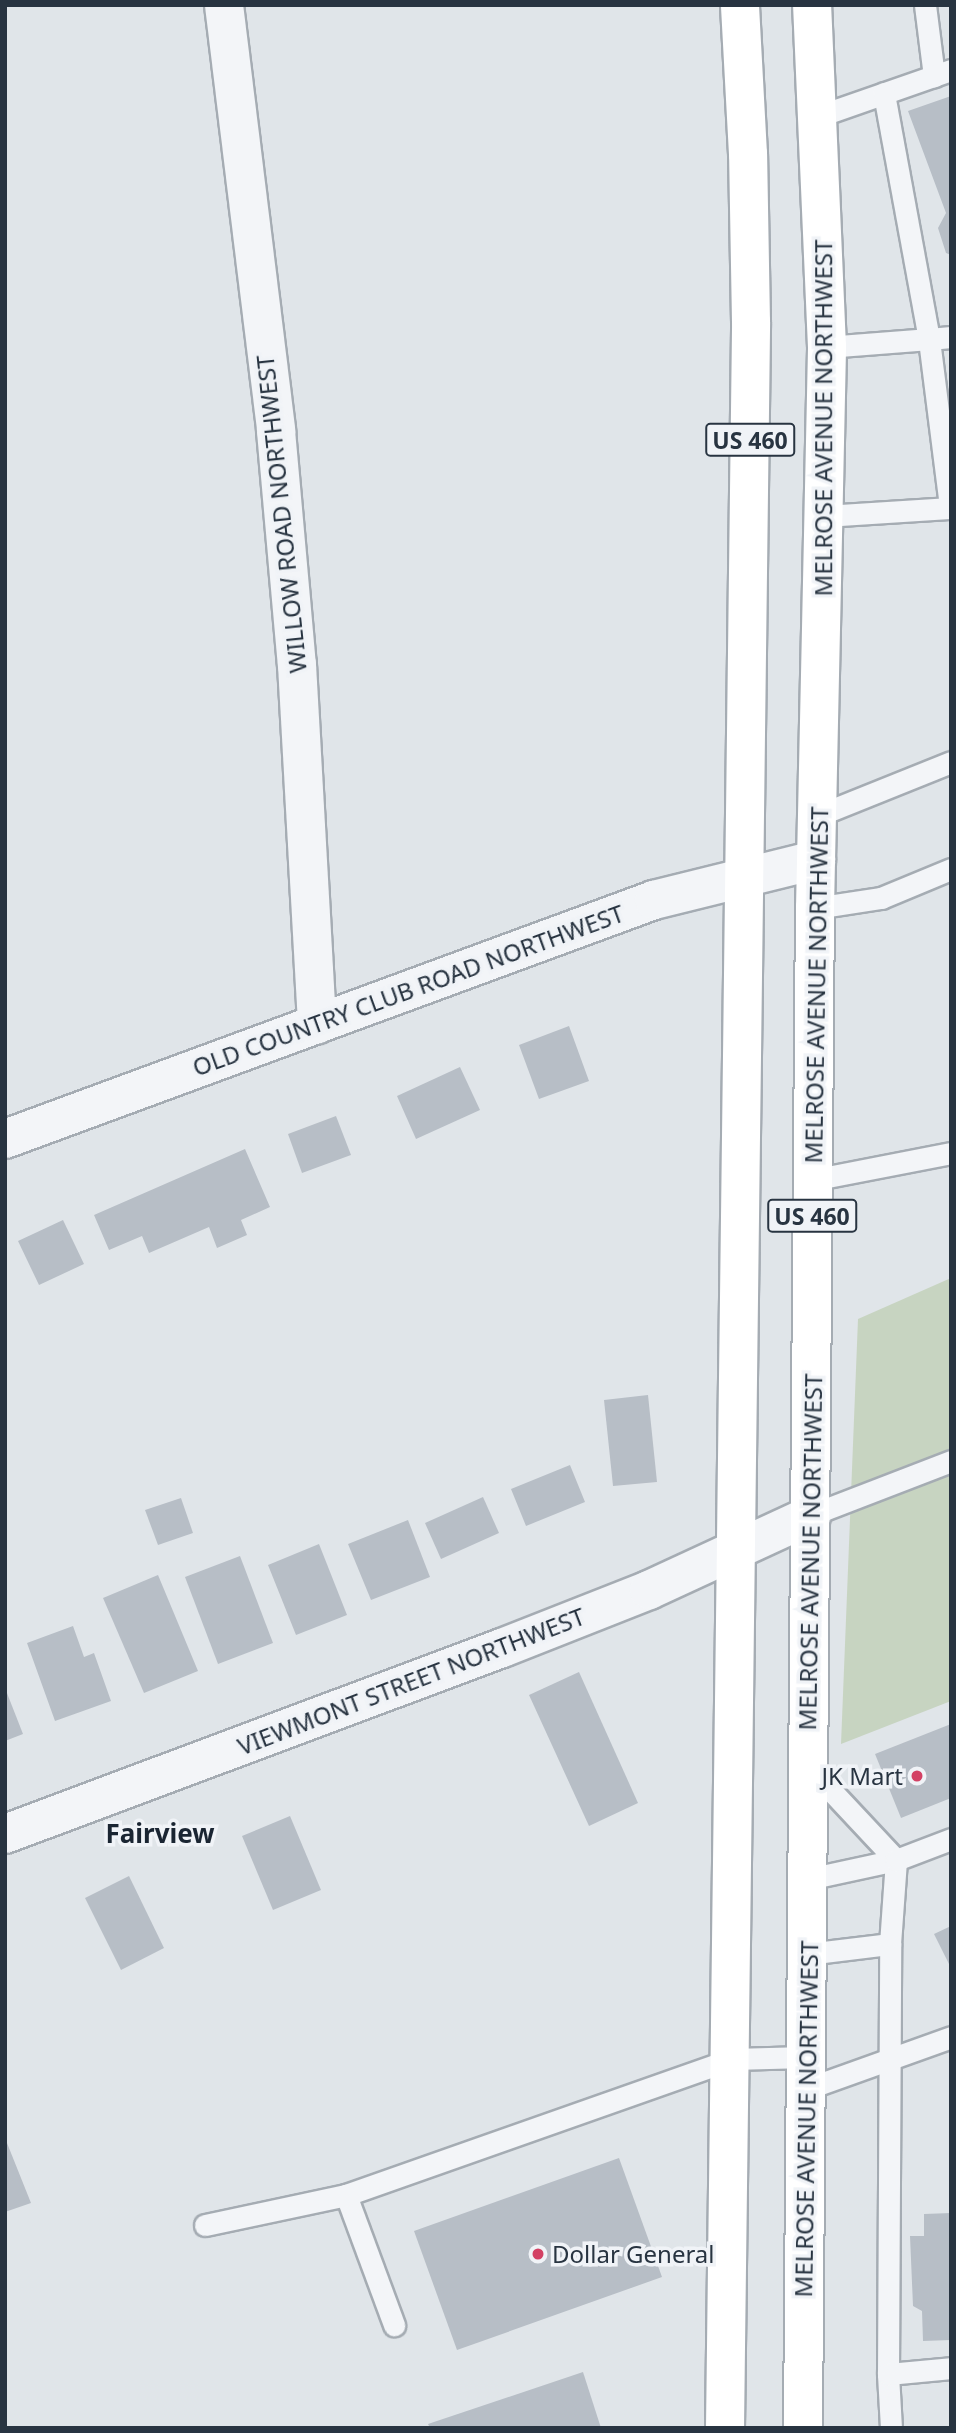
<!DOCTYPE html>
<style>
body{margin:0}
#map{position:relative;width:956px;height:2433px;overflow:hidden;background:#e0e5e9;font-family:"Noto Sans",sans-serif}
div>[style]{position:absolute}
.green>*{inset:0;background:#c7d4c1}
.building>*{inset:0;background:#b7bec6}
.roads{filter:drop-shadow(2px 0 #a5acb3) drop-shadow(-2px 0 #a5acb3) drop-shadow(0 2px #a5acb3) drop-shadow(0 -2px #a5acb3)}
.service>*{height:21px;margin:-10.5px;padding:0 10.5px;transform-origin:10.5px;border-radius:10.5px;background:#f3f5f8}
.minor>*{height:38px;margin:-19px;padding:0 19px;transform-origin:19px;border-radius:19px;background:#f3f5f8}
.primary>*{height:38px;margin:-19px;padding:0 19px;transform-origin:19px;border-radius:19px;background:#fff}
.dots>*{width:19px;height:19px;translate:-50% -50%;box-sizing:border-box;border:4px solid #f0f3f7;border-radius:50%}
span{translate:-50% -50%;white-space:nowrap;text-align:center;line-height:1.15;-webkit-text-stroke:7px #f0f3f7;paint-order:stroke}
.shield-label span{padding:2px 5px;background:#f0f3f7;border:2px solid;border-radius:5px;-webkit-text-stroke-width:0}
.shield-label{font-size:23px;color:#283441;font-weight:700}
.street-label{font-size:24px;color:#283441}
.poi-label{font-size:24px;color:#283441}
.right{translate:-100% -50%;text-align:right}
.left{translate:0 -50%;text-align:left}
.neighbourhood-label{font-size:26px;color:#1a2532;font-weight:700}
.frame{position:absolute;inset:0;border:7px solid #283441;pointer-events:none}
</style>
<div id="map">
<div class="green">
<div style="clip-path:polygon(951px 1278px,951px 1701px,841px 1744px,858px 1319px)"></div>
</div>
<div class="building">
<div style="clip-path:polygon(951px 96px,951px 255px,946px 253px,938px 228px,946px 213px,908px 111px)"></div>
<div style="clip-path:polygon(569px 1026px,589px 1081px,539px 1099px,519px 1045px)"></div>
<div style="clip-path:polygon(460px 1067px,480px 1110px,416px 1139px,397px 1096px)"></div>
<div style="clip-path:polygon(336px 1116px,351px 1155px,302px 1173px,288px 1134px)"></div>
<div style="clip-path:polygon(245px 1149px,270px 1207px,241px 1220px,247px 1235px,217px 1248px,209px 1227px,149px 1253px,142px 1236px,109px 1250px,94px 1215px)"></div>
<div style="clip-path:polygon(63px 1220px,84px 1264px,39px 1285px,18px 1241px)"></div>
<div style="clip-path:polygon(648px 1395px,657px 1482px,613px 1486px,604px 1400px)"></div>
<div style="clip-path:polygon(570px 1465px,585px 1502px,526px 1526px,511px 1489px)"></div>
<div style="clip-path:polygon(483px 1497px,499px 1533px,441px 1559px,425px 1523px)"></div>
<div style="clip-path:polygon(181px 1498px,193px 1533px,158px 1545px,145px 1510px)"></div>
<div style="clip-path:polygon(408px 1520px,430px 1577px,371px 1600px,348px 1544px)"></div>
<div style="clip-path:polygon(319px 1544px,347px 1615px,296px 1635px,268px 1565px)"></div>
<div style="clip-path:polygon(240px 1556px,273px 1643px,218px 1664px,185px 1577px)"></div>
<div style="clip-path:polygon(158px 1575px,198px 1671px,144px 1693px,103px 1598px)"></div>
<div style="clip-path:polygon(73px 1626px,84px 1657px,94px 1653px,111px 1701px,55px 1721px,27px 1643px)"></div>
<div style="clip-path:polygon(579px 1672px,638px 1803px,589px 1826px,529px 1695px)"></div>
<div style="clip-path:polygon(5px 1688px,23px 1734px,5px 1741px)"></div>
<div style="clip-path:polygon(951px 1724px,951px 1798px,901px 1818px,875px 1754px)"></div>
<div style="clip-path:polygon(290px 1816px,321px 1890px,273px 1910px,242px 1836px)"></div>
<div style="clip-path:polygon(129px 1876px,164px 1948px,121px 1970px,85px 1898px)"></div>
<div style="clip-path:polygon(951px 1926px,951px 1968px,934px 1934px)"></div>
<div style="clip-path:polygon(5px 2138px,31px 2203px,5px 2212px)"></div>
<div style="clip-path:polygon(619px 2158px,662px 2277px,457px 2350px,414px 2231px)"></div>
<div style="clip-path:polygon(951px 2213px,951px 2340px,923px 2341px,922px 2311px,913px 2306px,910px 2236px,924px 2236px,924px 2214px)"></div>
<div style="clip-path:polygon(583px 2372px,601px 2428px,430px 2428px,428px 2424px)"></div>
</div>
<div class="roads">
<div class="service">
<div style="left:925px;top:5px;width:72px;rotate:82.8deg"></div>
<div style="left:819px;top:116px;width:140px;rotate:-19.2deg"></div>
<div style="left:827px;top:347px;width:102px;rotate:-4.5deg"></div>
<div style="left:929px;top:339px;width:250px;rotate:-100.4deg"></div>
<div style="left:950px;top:506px;width:168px;rotate:-97.2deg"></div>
<div style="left:929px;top:339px;width:22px;rotate:-5deg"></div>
<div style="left:823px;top:516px;width:128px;rotate:-3.6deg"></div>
<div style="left:819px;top:815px;width:142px;rotate:-21.9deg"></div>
<div style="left:815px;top:908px;width:67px;rotate:-8.6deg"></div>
<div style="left:881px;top:898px;width:76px;rotate:-22.5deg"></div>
<div style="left:812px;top:1180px;width:142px;rotate:-11deg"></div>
<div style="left:811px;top:1515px;width:150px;rotate:-21.1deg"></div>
<div style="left:809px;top:1767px;width:127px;rotate:46.9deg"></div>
<div style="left:808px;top:1879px;width:90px;rotate:-12.2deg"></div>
<div style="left:807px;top:1954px;width:84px;rotate:-6.9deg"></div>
<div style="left:806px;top:2089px;width:154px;rotate:-19.7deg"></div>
<div style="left:346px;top:2195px;width:139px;rotate:69.7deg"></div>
<div style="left:205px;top:2225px;width:144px;rotate:-12deg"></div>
<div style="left:346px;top:2195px;width:409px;rotate:-19.4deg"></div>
<div style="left:732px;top:2059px;width:74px;rotate:-1.5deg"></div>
<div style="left:888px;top:2374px;width:430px;rotate:-89.7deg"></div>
<div style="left:890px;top:1944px;width:84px;rotate:-85.9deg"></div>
<div style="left:896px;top:1860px;width:59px;rotate:-20.9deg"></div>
<div style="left:891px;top:2428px;width:54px;rotate:-93.2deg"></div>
<div style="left:888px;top:2374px;width:63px;rotate:-5.4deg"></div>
</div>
<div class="minor">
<div style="left:224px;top:5px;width:429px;rotate:83deg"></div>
<div style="left:276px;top:431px;width:235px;rotate:84.9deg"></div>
<div style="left:297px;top:665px;width:360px;rotate:86.8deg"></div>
<div style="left:5px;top:1139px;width:692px;rotate:-20.22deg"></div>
<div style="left:654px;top:900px;width:167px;rotate:-13.9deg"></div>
<div style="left:5px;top:1834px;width:531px;rotate:-20.52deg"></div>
<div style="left:502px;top:1648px;width:158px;rotate:-21.5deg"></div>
<div style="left:649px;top:1590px;width:179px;rotate:-24.8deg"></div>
</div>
<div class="primary">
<div style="left:725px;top:2428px;width:2106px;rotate:-89.29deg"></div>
<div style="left:751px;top:322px;width:168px;rotate:-91deg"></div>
<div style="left:748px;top:154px;width:149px;rotate:-93.1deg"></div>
<div style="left:803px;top:2428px;width:1520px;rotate:-89.55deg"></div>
<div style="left:815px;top:908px;width:561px;rotate:-88.77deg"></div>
<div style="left:827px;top:347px;width:342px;rotate:-92.5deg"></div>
</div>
</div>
<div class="dots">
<div style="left:917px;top:1776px;background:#d34164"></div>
<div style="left:538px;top:2254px;background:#d34164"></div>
</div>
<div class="shield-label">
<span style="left:750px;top:440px">US 460</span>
<span style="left:812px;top:1216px">US 460</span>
</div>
<div class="street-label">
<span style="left:823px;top:418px;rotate:-90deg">MELROSE AVENUE NORTHWEST</span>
<span style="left:281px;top:514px;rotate:-96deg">WILLOW ROAD NORTHWEST</span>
<span style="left:816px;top:985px;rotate:-89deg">MELROSE AVENUE NORTHWEST</span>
<span style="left:408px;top:990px;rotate:-20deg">OLD COUNTRY CLUB ROAD NORTHWEST</span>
<span style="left:810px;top:1552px;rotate:-89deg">MELROSE AVENUE NORTHWEST</span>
<span style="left:411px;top:1681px;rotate:-21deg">VIEWMONT STREET NORTHWEST</span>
<span style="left:806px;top:2119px;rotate:-89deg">MELROSE AVENUE NORTHWEST</span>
</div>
<div class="poi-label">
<span class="right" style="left:903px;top:1776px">JK Mart</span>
<span class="left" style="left:552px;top:2254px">Dollar General</span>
</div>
<div class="neighbourhood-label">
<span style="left:160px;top:1834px">Fairview</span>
</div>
<div class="frame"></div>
</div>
